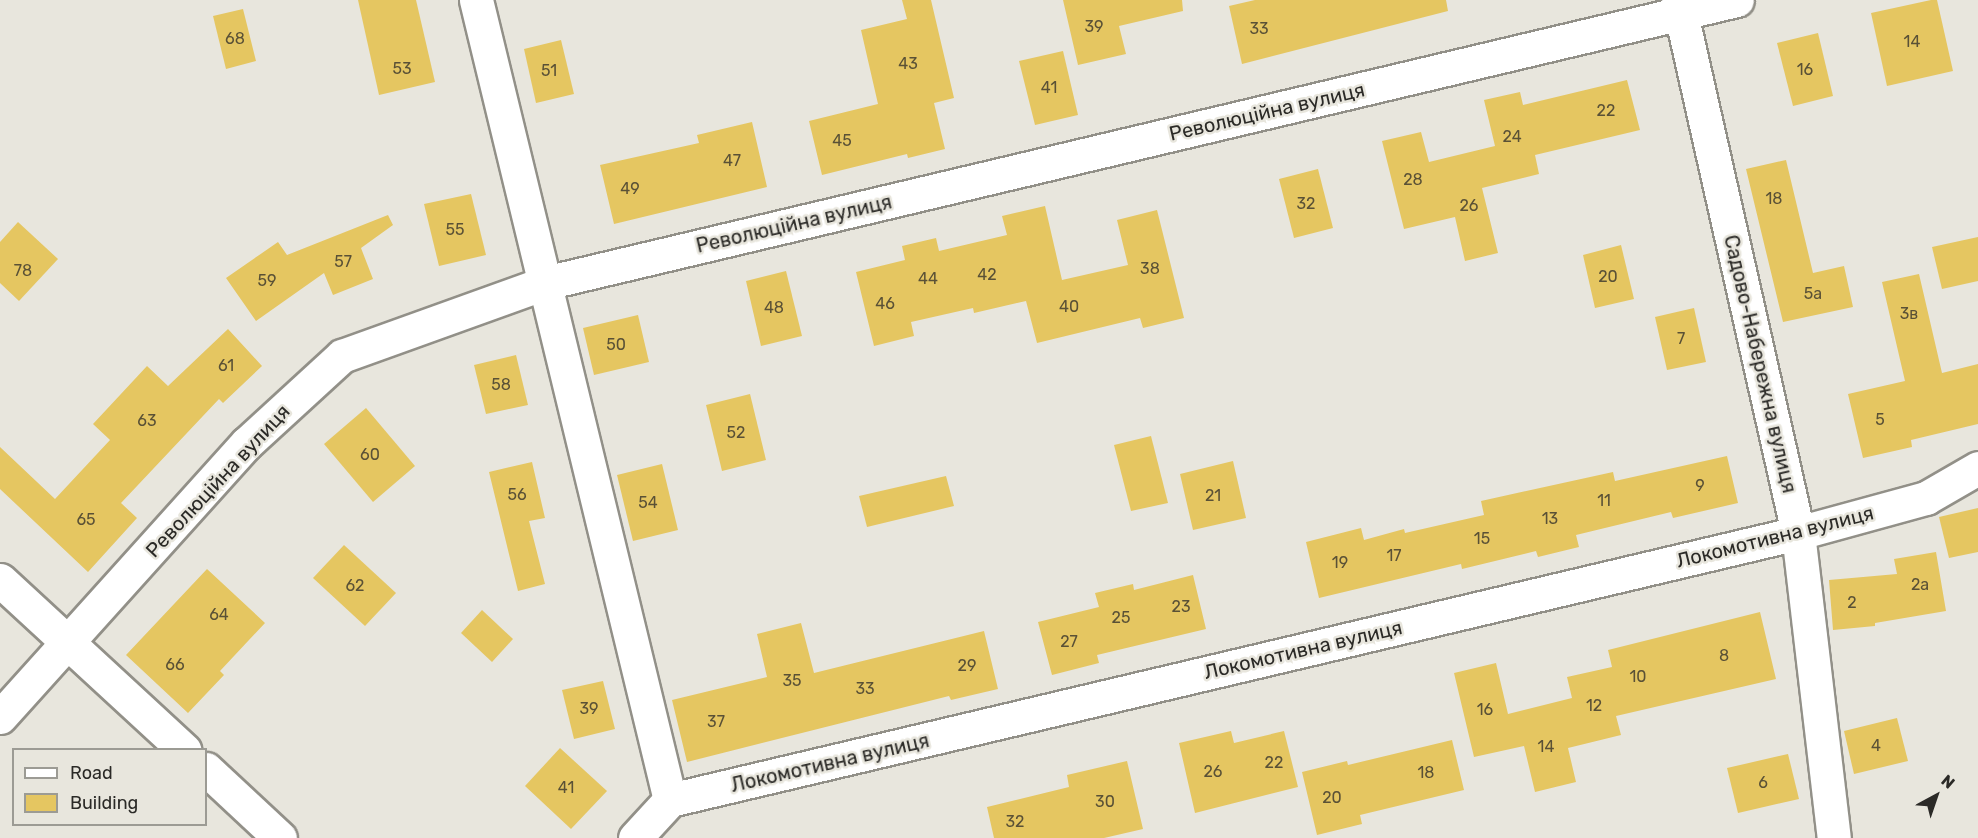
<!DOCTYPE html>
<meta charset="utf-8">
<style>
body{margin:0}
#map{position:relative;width:1978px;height:838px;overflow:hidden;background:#e8e6dd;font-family:Rubik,sans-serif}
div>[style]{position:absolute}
.building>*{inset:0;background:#e5c661}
.roads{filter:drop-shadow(2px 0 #929088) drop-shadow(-2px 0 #929088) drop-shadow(0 2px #929088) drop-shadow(0 -2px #929088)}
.minor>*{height:33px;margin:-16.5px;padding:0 16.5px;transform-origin:16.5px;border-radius:16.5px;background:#fff}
span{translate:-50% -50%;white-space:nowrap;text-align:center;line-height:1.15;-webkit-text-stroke:5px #e8e6dd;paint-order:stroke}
.number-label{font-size:16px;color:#5a5136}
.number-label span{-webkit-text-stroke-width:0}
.street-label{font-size:20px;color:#2b2a27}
.legend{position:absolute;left:12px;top:748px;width:195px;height:78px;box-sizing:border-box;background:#e8e6dd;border:2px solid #9c9b94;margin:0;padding:8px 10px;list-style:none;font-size:18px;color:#2b2a27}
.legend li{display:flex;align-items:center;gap:12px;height:30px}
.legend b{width:30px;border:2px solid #9c9b94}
.north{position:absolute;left:1906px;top:766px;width:60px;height:60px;-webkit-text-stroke:4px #e8e6dd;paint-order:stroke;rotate:40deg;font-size:16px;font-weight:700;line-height:24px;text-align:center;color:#2b2a27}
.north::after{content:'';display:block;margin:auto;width:21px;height:27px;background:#2b2a27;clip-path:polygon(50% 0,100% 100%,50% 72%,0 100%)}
</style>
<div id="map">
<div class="building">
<div style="clip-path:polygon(358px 0,416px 0,435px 82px,379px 95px)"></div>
<div style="clip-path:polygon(902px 0,931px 0,954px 98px,934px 103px,945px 149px,908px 158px,907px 154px,822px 175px,809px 121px,878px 104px,861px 30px,907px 19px)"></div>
<div style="clip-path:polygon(1063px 0,1182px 0,1183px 11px,1119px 26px,1126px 54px,1078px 65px)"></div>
<div style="clip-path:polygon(1255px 0,1446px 0,1448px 11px,1242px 64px,1229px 6px)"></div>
<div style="clip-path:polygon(1931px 0,1937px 0,1953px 71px,1887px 86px,1871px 13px)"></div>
<div style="clip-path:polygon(243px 9px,256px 61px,226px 69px,213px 16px)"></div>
<div style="clip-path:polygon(1818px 33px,1833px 96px,1793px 106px,1777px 43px)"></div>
<div style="clip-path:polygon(561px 40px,574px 94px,536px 103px,524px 49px)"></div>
<div style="clip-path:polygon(1063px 51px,1078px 115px,1035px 125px,1019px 61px)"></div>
<div style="clip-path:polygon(1627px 80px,1640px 130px,1535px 155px,1539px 174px,1482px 188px,1498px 253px,1465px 261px,1455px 217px,1404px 229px,1382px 141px,1421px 132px,1429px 162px,1495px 146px,1484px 100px,1520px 92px,1523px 105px)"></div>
<div style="clip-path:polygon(752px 122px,767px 187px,614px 224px,600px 165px,699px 143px,697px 135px)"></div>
<div style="clip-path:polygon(1786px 160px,1813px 273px,1844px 266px,1853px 307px,1783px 322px,1746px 169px)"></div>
<div style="clip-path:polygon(1318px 169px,1333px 228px,1294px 238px,1279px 179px)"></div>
<div style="clip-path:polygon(471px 194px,486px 255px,439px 266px,424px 204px)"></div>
<div style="clip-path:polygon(1045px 206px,1062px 280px,1128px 265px,1117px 220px,1157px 210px,1184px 318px,1143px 328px,1140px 318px,1037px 343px,1026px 301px,974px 313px,973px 308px,911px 322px,914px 336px,874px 346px,856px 272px,905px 260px,902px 246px,936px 238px,939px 251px,1007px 235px,1002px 216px)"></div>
<div style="clip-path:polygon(388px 215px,393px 225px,361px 248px,373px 279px,333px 295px,324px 273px,256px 321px,226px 278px,278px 242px,287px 255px)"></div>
<div style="clip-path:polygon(18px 222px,58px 259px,19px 301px,0 283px,0 242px)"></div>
<div style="clip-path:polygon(1978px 237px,1978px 281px,1942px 289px,1932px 247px)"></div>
<div style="clip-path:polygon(1621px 245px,1634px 299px,1595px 308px,1583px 255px)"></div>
<div style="clip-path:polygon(786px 271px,802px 336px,761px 346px,746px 281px)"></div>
<div style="clip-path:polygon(1919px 274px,1942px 373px,1978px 364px,1978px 424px,1911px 440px,1912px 447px,1863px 458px,1848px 394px,1905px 381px,1882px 282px)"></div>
<div style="clip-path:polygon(1694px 308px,1706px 362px,1667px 370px,1655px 317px)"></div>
<div style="clip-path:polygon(638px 315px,649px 362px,594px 375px,583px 328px)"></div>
<div style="clip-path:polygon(228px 329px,262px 366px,223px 403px,219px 399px,121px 503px,137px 518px,88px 572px,0 489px,0 447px,55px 499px,110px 440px,93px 424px,147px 366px,168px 386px)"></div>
<div style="clip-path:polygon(516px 355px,528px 405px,486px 414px,474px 365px)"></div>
<div style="clip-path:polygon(750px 394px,766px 460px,722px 471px,706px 405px)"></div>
<div style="clip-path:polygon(366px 408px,415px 466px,373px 502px,324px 444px)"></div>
<div style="clip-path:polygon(1151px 436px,1168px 503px,1131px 511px,1114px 445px)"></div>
<div style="clip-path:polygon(1727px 456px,1738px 503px,1673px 518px,1671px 512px,1576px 535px,1579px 547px,1538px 557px,1536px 551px,1462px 569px,1461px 564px,1319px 598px,1306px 542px,1361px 528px,1364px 540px,1404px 529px,1405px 533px,1484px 515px,1481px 501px,1613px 472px,1615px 481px)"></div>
<div style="clip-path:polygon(1233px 461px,1246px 518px,1193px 530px,1180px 474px)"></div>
<div style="clip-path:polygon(532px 462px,545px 518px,529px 521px,545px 584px,518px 591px,489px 472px)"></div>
<div style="clip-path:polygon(662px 464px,678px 530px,633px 541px,617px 475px)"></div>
<div style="clip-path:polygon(946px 476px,954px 506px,867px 527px,859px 496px)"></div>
<div style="clip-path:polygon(1978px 508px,1978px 552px,1949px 558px,1939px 517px)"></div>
<div style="clip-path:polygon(344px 545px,396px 593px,365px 626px,313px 578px)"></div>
<div style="clip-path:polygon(1936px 552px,1946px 611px,1875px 623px,1875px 626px,1833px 630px,1829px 580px,1897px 574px,1894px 559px)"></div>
<div style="clip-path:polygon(207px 569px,265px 623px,220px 671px,224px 675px,188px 713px,126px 655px)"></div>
<div style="clip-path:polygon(1193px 575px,1206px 629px,1097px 655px,1099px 663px,1052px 675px,1038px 622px,1099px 607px,1095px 593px,1133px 584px,1134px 590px)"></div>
<div style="clip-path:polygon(482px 610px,513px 639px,492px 662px,461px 633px)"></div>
<div style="clip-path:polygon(1760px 612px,1776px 679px,1616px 716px,1621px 735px,1568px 748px,1576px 782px,1535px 792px,1524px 746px,1474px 757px,1454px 673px,1496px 663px,1508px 714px,1572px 698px,1567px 677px,1612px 667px,1608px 650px)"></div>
<div style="clip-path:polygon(801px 623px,814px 673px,984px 631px,998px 689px,951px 700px,949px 696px,687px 762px,672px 700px,767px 677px,757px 634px)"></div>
<div style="clip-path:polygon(603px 681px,615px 729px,574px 739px,562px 690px)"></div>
<div style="clip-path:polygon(1897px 718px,1908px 761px,1854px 774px,1844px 731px)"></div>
<div style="clip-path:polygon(1231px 731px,1234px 743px,1284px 731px,1298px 787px,1195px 813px,1179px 743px)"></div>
<div style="clip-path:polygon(1452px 740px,1464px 790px,1360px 815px,1362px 824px,1317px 835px,1302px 772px,1347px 761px,1348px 765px)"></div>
<div style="clip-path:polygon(560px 748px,607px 791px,571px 829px,525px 786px)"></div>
<div style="clip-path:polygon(1788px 754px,1799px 799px,1738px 813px,1727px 768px)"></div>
<div style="clip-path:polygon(1127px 761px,1143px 829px,1104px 838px,994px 838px,987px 807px,1069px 787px,1067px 775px)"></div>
</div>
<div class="roads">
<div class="minor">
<div style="left:476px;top:0;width:823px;rotate:76.37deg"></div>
<div style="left:1678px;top:0;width:546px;rotate:77.31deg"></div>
<div style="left:1798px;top:533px;width:307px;rotate:83.3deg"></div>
<div style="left:0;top:580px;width:251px;rotate:42.7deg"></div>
<div style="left:0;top:717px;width:369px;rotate:-48deg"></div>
<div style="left:247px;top:443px;width:129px;rotate:-42.5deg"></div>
<div style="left:342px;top:356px;width:216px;rotate:-19.8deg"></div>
<div style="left:545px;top:283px;width:1225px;rotate:-13.36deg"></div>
<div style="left:206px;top:769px;width:101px;rotate:43deg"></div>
<div style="left:635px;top:838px;width:52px;rotate:-47.4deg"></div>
<div style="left:670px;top:800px;width:1159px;rotate:-13.32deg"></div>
<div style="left:1798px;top:533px;width:133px;rotate:-15.3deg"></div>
<div style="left:1926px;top:498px;width:60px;rotate:-30deg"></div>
</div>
</div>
<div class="number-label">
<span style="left:1094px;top:27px">39</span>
<span style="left:1259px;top:29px">33</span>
<span style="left:235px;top:39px">68</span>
<span style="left:1912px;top:42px">14</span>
<span style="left:908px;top:64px">43</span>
<span style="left:402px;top:69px">53</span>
<span style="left:1805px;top:70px">16</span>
<span style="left:549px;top:71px">51</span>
<span style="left:1049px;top:88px">41</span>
<span style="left:1606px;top:111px">22</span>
<span style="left:1512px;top:137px">24</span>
<span style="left:842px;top:141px">45</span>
<span style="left:732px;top:161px">47</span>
<span style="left:1413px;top:180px">28</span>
<span style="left:630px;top:189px">49</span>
<span style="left:1774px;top:199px">18</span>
<span style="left:1306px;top:204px">32</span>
<span style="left:1469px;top:206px">26</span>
<span style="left:455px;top:230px">55</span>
<span style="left:343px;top:262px">57</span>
<span style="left:1150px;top:269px">38</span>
<span style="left:23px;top:271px">78</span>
<span style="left:987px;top:275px">42</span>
<span style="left:1608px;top:277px">20</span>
<span style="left:928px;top:279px">44</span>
<span style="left:267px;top:281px">59</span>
<span style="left:1813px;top:294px">5а</span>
<span style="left:885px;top:304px">46</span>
<span style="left:1069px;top:307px">40</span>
<span style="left:774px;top:308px">48</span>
<span style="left:1909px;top:314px">3в</span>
<span style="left:1681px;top:339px">7</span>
<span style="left:616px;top:345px">50</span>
<span style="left:226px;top:366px">61</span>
<span style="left:501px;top:385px">58</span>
<span style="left:1880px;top:420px">5</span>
<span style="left:147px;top:421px">63</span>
<span style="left:736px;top:433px">52</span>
<span style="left:370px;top:455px">60</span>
<span style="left:1700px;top:486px">9</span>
<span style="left:517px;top:495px">56</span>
<span style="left:1213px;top:496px">21</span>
<span style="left:1604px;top:501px">11</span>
<span style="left:648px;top:503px">54</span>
<span style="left:1550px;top:519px">13</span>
<span style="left:86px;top:520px">65</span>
<span style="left:1482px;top:539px">15</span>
<span style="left:1394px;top:556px">17</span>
<span style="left:1340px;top:563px">19</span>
<span style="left:1920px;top:585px">2а</span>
<span style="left:355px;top:586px">62</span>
<span style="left:1852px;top:603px">2</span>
<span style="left:1181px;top:607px">23</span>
<span style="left:219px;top:615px">64</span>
<span style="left:1121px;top:618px">25</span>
<span style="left:1069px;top:642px">27</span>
<span style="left:1724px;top:656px">8</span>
<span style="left:175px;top:665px">66</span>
<span style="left:967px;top:666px">29</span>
<span style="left:1638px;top:677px">10</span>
<span style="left:792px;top:681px">35</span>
<span style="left:865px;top:689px">33</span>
<span style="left:1594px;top:706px">12</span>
<span style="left:589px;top:709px">39</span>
<span style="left:1485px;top:710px">16</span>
<span style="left:716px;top:722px">37</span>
<span style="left:1876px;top:746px">4</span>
<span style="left:1546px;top:747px">14</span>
<span style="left:1274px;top:763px">22</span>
<span style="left:1213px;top:772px">26</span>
<span style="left:1426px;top:773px">18</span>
<span style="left:1763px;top:783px">6</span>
<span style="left:566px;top:788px">41</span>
<span style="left:1332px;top:798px">20</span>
<span style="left:1105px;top:802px">30</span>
<span style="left:1015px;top:822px">32</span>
</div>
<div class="street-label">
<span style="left:1267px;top:112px;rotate:-13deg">Революційна вулиця</span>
<span style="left:794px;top:224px;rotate:-13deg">Революційна вулиця</span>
<span style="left:1760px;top:364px;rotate:77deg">Садово-Набережна вулиця</span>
<span style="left:218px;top:481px;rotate:-47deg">Революційна вулиця</span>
<span style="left:1775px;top:537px;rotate:-14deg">Локомотивна вулиця</span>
<span style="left:1303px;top:650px;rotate:-13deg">Локомотивна вулиця</span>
<span style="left:830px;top:763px;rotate:-13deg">Локомотивна вулиця</span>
</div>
<ul class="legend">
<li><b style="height:8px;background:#fff"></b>Road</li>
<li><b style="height:16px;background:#e5c661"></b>Building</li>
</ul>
<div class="north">N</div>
</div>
